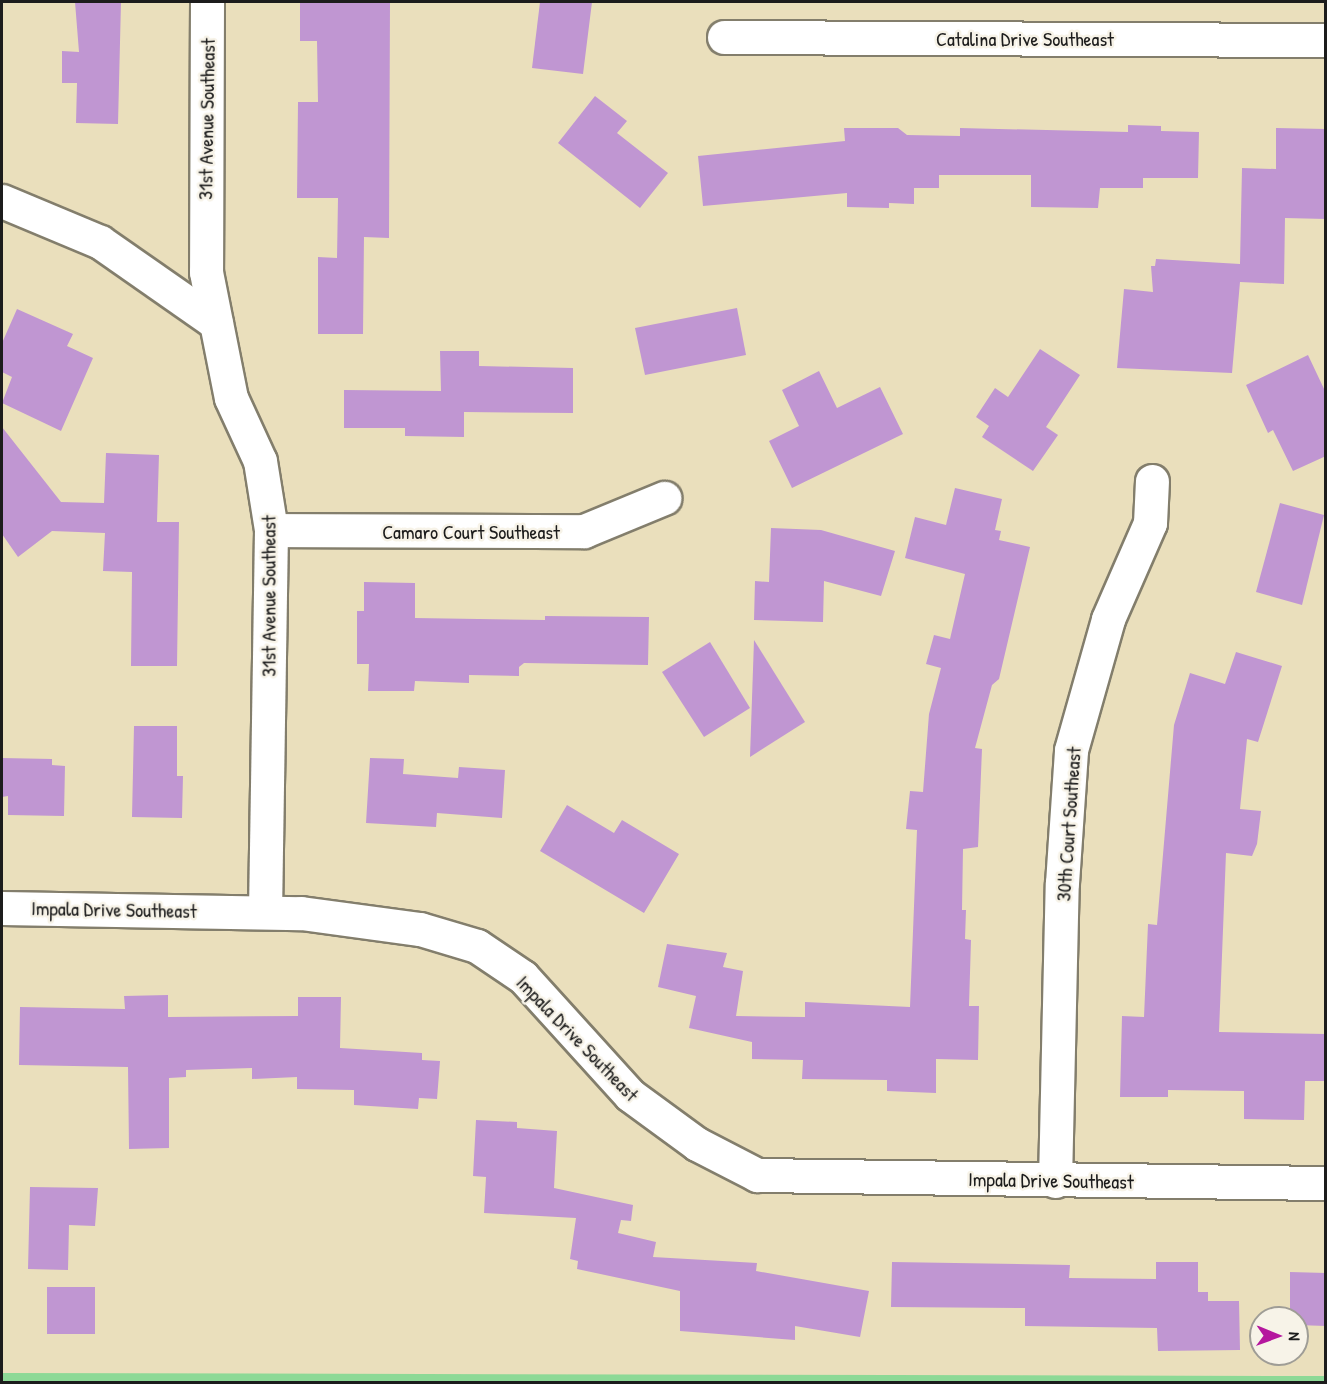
<!DOCTYPE html>
<style>
body{margin:0}
#map{position:relative;width:1327px;height:1384px;overflow:hidden;background:#eadfbc;font-family:"Patrick Hand",sans-serif}
div>[style]{position:absolute}
.green>*{inset:0;background:#8dd996}
.building>*{inset:0;background:#c096d2}
.roads{filter:drop-shadow(2px 0 #837e6c) drop-shadow(-2px 0 #837e6c) drop-shadow(0 2px #837e6c) drop-shadow(0 -2px #837e6c)}
.minor>*{height:33px;margin:-16.5px;padding:0 16.5px;transform-origin:16.5px;border-radius:16.5px;background:#fff}
span{translate:-50% -50%;white-space:nowrap;text-align:center;line-height:1.15;-webkit-text-stroke:5px #f7f3e8;paint-order:stroke}
.street-label{font-size:20px;color:#1c1c1c}
.frame{position:absolute;inset:0;border:3px solid #1c1c1c;pointer-events:none}
.north{position:absolute;left:1249px;top:1306px;width:60px;height:60px;box-sizing:border-box;background:#f7f3e8;border:2px solid #9f9d96;border-radius:50%;rotate:91deg;font-size:16px;font-weight:700;line-height:24px;text-align:center;color:#1c1c1c}
.north::after{content:'';display:block;margin:auto;width:21px;height:27px;background:#b5179e;clip-path:polygon(50% 0,100% 100%,50% 72%,0 100%)}
</style>
<div id="map">
<div class="green">
<div style="clip-path:polygon(2px 1373px,1325px 1376px,1326px 1382px,2px 1382px)"></div>
</div>
<div class="building">
<div style="clip-path:polygon(75px 2px,121px 2px,118px 124px,76px 123px,77px 83px,62px 83px,62px 51px,79px 52px)"></div>
<div style="clip-path:polygon(300px 2px,390px 2px,389px 238px,364px 237px,363px 334px,318px 334px,318px 257px,337px 258px,338px 198px,297px 198px,298px 102px,318px 102px,317px 41px,300px 41px)"></div>
<div style="clip-path:polygon(540px 2px,592px 2px,583px 74px,532px 68px)"></div>
<div style="clip-path:polygon(595px 96px,627px 121px,617px 133px,668px 173px,640px 208px,558px 143px)"></div>
<div style="clip-path:polygon(1128px 125px,1161px 126px,1161px 131px,1199px 132px,1198px 178px,1143px 178px,1143px 188px,1100px 188px,1098px 208px,1031px 207px,1031px 175px,939px 175px,939px 188px,914px 188px,914px 204px,889px 203px,889px 208px,847px 207px,847px 193px,703px 206px,698px 156px,845px 141px,844px 128px,898px 128px,907px 135px,960px 136px,960px 128px,1128px 132px)"></div>
<div style="clip-path:polygon(1276px 128px,1326px 129px,1326px 219px,1285px 218px,1284px 284px,1240px 282px,1232px 373px,1117px 368px,1124px 289px,1153px 292px,1151px 266px,1155px 266px,1156px 259px,1240px 264px,1242px 168px,1276px 169px)"></div>
<div style="clip-path:polygon(737px 308px,746px 355px,645px 375px,635px 328px)"></div>
<div style="clip-path:polygon(17px 309px,73px 334px,67px 346px,93px 358px,61px 431px,2px 403px,12px 377px,2px 372px,2px 343px)"></div>
<div style="clip-path:polygon(1040px 349px,1080px 375px,1046px 427px,1058px 435px,1033px 471px,982px 437px,989px 426px,976px 417px,995px 388px,1008px 397px)"></div>
<div style="clip-path:polygon(440px 351px,479px 351px,479px 366px,573px 368px,573px 413px,464px 412px,464px 437px,405px 436px,405px 428px,344px 428px,344px 390px,441px 391px)"></div>
<div style="clip-path:polygon(1308px 355px,1325px 391px,1326px 456px,1293px 471px,1273px 430px,1268px 433px,1246px 385px)"></div>
<div style="clip-path:polygon(819px 371px,837px 408px,880px 387px,903px 434px,792px 488px,769px 441px,799px 426px,782px 390px)"></div>
<div style="clip-path:polygon(2px 427px,61px 502px,104px 503px,106px 453px,159px 455px,157px 522px,179px 522px,177px 666px,131px 666px,132px 572px,103px 571px,105px 533px,52px 531px,18px 557px,2px 534px)"></div>
<div style="clip-path:polygon(955px 488px,1002px 499px,995px 530px,1001px 531px,999px 540px,1030px 547px,999px 679px,992px 685px,975px 748px,982px 749px,978px 847px,963px 849px,962px 910px,966px 910px,965px 939px,971px 940px,969px 1006px,979px 1006px,978px 1060px,936px 1059px,936px 1093px,887px 1091px,887px 1080px,802px 1079px,803px 1060px,752px 1059px,752px 1042px,689px 1028px,696px 996px,658px 987px,667px 944px,727px 953px,723px 967px,743px 971px,736px 1016px,805px 1017px,805px 1002px,910px 1007px,917px 830px,906px 829px,910px 791px,923px 792px,929px 714px,941px 668px,926px 664px,934px 635px,950px 639px,965px 574px,905px 558px,915px 517px,946px 525px)"></div>
<div style="clip-path:polygon(1280px 503px,1324px 515px,1302px 605px,1256px 592px)"></div>
<div style="clip-path:polygon(771px 528px,821px 530px,895px 551px,881px 596px,824px 581px,823px 622px,754px 620px,755px 581px,769px 582px)"></div>
<div style="clip-path:polygon(364px 582px,415px 583px,415px 618px,545px 620px,545px 616px,649px 617px,648px 665px,524px 663px,519px 667px,519px 676px,469px 675px,469px 683px,415px 681px,414px 691px,368px 691px,369px 664px,357px 664px,357px 611px,364px 611px)"></div>
<div style="clip-path:polygon(754px 640px,805px 722px,750px 757px)"></div>
<div style="clip-path:polygon(710px 642px,750px 708px,704px 737px,662px 672px)"></div>
<div style="clip-path:polygon(1236px 652px,1282px 666px,1258px 742px,1247px 739px,1240px 809px,1261px 811px,1257px 844px,1252px 856px,1226px 853px,1219px 1032px,1326px 1034px,1326px 1081px,1305px 1081px,1304px 1120px,1244px 1119px,1244px 1091px,1168px 1090px,1168px 1097px,1120px 1097px,1122px 1016px,1144px 1017px,1148px 924px,1157px 925px,1174px 725px,1190px 673px,1225px 684px)"></div>
<div style="clip-path:polygon(134px 726px,177px 726px,177px 776px,183px 776px,182px 818px,132px 817px)"></div>
<div style="clip-path:polygon(2px 758px,52px 759px,52px 765px,65px 766px,64px 816px,8px 815px,8px 796px,2px 797px)"></div>
<div style="clip-path:polygon(370px 758px,404px 759px,403px 774px,458px 778px,459px 767px,505px 770px,502px 818px,437px 813px,436px 827px,366px 823px)"></div>
<div style="clip-path:polygon(567px 805px,614px 833px,622px 820px,679px 854px,644px 913px,540px 851px)"></div>
<div style="clip-path:polygon(168px 995px,168px 1017px,298px 1016px,298px 997px,341px 997px,340px 1048px,422px 1053px,422px 1060px,440px 1061px,437px 1099px,419px 1098px,418px 1109px,354px 1105px,354px 1090px,297px 1089px,297px 1077px,252px 1079px,252px 1068px,186px 1070px,186px 1077px,169px 1078px,169px 1148px,129px 1149px,128px 1067px,19px 1065px,20px 1007px,125px 1009px,124px 996px)"></div>
<div style="clip-path:polygon(476px 1120px,517px 1122px,517px 1128px,557px 1131px,554px 1188px,633px 1205px,631px 1221px,621px 1220px,618px 1233px,656px 1242px,653px 1257px,757px 1263px,756px 1271px,869px 1291px,860px 1337px,795px 1326px,795px 1340px,680px 1331px,680px 1291px,577px 1269px,578px 1261px,570px 1259px,576px 1218px,484px 1213px,486px 1177px,473px 1176px)"></div>
<div style="clip-path:polygon(30px 1187px,98px 1188px,95px 1226px,69px 1225px,68px 1270px,28px 1269px)"></div>
<div style="clip-path:polygon(892px 1262px,1070px 1265px,1069px 1278px,1156px 1279px,1156px 1262px,1198px 1262px,1198px 1292px,1208px 1292px,1208px 1301px,1239px 1301px,1240px 1350px,1158px 1351px,1157px 1328px,1025px 1326px,1025px 1308px,891px 1307px)"></div>
<div style="clip-path:polygon(1290px 1272px,1326px 1273px,1326px 1326px,1297px 1325px,1297px 1318px,1290px 1318px)"></div>
<div style="clip-path:polygon(47px 1287px,95px 1287px,95px 1334px,47px 1334px)"></div>
</div>
<div class="roads">
<div class="minor">
<div style="left:207px;top:2px;width:270px;rotate:90.2deg"></div>
<div style="left:206px;top:272px;width:128px;rotate:78.8deg"></div>
<div style="left:231px;top:398px;width:69px;rotate:65.3deg"></div>
<div style="left:260px;top:461px;width:70px;rotate:80.9deg"></div>
<div style="left:271px;top:530px;width:381px;rotate:90.9deg"></div>
<div style="left:724px;top:37px;width:602px;rotate:0.29deg"></div>
<div style="left:2px;top:201px;width:106px;rotate:22.7deg"></div>
<div style="left:100px;top:242px;width:141px;rotate:34.9deg"></div>
<div style="left:271px;top:530px;width:313px;rotate:0.2deg"></div>
<div style="left:584px;top:531px;width:87px;rotate:-22.4deg"></div>
<div style="left:2px;top:908px;width:299px;rotate:1deg"></div>
<div style="left:301px;top:913px;width:120px;rotate:7.7deg"></div>
<div style="left:420px;top:929px;width:59px;rotate:16.6deg"></div>
<div style="left:477px;top:946px;width:55px;rotate:34deg"></div>
<div style="left:523px;top:977px;width:159px;rotate:47.8deg"></div>
<div style="left:630px;top:1095px;width:83px;rotate:36.2deg"></div>
<div style="left:697px;top:1144px;width:68px;rotate:27.3deg"></div>
<div style="left:757px;top:1175px;width:569px;rotate:0.81deg"></div>
<div style="left:1055px;top:1181px;width:298px;rotate:-88.7deg"></div>
<div style="left:1062px;top:883px;width:133px;rotate:-86.1deg"></div>
<div style="left:1071px;top:750px;width:136px;rotate:-74.2deg"></div>
<div style="left:1108px;top:619px;width:105px;rotate:-66.4deg"></div>
<div style="left:1150px;top:523px;width:42px;rotate:-87.3deg"></div>
</div>
</div>
<div class="street-label">
<span style="left:1025px;top:38px">Catalina Drive Southeast</span>
<span style="left:206px;top:119px;rotate:-89deg">31st Avenue Southeast</span>
<span style="left:471px;top:531px">Camaro Court Southeast</span>
<span style="left:268px;top:596px;rotate:-90deg">31st Avenue Southeast</span>
<span style="left:1068px;top:824px;rotate:-86deg">30th Court Southeast</span>
<span style="left:114px;top:909px;rotate:1deg">Impala Drive Southeast</span>
<span style="left:578px;top:1038px;rotate:46deg">Impala Drive Southeast</span>
<span style="left:1051px;top:1180px;rotate:1deg">Impala Drive Southeast</span>
</div>
<div class="frame"></div>
<div class="north">N</div>
</div>
